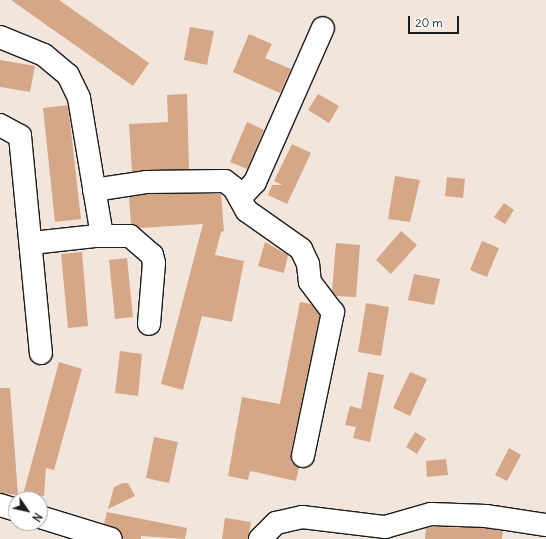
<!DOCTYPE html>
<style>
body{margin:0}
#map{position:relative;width:546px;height:539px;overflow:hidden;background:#f2e5db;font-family:Delius,sans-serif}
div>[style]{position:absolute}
.building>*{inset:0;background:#d5a787}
.roads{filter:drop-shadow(1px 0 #1c1c1c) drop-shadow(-1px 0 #1c1c1c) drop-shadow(0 1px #1c1c1c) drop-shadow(0 -1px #1c1c1c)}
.minor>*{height:22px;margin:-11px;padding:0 11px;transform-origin:11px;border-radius:11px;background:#fff}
span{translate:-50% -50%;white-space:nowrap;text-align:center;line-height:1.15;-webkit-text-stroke:3px #fff;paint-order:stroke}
.north{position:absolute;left:8px;top:491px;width:40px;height:40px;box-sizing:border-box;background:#fff;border:1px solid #a4a4a4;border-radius:50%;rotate:124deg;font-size:11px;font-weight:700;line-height:16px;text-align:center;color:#1c1c1c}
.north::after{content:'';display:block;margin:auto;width:14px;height:18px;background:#1c1c1c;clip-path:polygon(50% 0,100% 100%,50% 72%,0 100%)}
.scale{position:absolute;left:408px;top:16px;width:51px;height:18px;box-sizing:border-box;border:2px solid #1c1c1c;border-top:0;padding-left:5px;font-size:12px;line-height:14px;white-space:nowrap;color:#1c1c1c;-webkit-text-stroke:3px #fff;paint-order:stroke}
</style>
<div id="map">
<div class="building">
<div style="clip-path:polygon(11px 0,59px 0,149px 63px,133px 86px)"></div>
<div style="clip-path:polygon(190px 27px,214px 31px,207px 65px,184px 60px)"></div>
<div style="clip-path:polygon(249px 34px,272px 44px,265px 58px,291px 69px,280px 93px,233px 72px)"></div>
<div style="clip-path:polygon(0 60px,35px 66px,30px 92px,0 87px)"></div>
<div style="clip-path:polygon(187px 94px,189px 169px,132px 172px,129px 124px,168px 122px,167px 95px)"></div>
<div style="clip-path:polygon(318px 94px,339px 106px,329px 123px,308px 110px)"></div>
<div style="clip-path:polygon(68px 105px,81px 219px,55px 222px,43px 108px)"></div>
<div style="clip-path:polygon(247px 122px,264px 130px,247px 169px,230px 162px)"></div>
<div style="clip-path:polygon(292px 144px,311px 153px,287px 204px,268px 195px,272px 185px,282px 185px,274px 181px)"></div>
<div style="clip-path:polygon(395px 176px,420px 180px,410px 222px,388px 219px)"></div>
<div style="clip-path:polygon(447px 177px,465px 179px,463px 198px,445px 196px)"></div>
<div style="clip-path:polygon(148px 194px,221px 194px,224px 231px,221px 232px,215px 255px,244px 261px,232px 322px,202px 316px,183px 390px,161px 384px,203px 224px,140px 228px,131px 224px,129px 197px)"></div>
<div style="clip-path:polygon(504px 203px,514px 210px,505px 224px,494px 217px)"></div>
<div style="clip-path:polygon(401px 231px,417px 245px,391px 274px,376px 260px)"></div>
<div style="clip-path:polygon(482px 241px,499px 248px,487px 277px,470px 270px)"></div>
<div style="clip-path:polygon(265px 242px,288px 255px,284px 273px,258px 266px)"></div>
<div style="clip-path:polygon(336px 243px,360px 245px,356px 297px,336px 296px,332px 291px)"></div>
<div style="clip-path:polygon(82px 252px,88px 326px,68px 328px,61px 254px)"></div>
<div style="clip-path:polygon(127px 258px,133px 317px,115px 319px,109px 260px)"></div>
<div style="clip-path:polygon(414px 274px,440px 279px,434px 305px,408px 300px)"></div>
<div style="clip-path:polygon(300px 302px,311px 304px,320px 315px,291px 453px,291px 462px,299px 467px,296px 481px,250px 471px,248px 480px,228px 476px,242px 397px,280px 404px)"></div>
<div style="clip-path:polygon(366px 303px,389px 307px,381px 356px,358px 352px)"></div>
<div style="clip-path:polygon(120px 351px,142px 354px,138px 396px,115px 393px)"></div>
<div style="clip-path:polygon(59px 362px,82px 369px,54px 470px,46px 468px,44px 496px,23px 495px)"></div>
<div style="clip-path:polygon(368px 372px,384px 375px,370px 442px,353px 438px,356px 427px,345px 425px,350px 406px,361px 409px)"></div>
<div style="clip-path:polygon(410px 372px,427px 379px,410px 416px,393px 408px)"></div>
<div style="clip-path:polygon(0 388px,10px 388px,18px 495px,0 493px)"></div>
<div style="clip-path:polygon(415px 432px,426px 439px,417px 454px,406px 447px)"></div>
<div style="clip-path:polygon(154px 437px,178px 442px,169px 483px,146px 478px)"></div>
<div style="clip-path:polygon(509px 448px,521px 455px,507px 481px,495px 475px)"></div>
<div style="clip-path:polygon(446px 459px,448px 475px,427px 477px,426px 461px)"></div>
<div style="clip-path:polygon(123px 483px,128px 483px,135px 496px,108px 509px,114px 487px)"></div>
<div style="clip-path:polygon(107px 512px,187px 528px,185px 539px,141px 536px,141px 539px,123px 539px,120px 530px,104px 524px)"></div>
<div style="clip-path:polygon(225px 518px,251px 522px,248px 539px,222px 539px)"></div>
<div style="clip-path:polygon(433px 527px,485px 528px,503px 531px,502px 539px,425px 539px,426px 528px)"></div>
</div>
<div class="roads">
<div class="minor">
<div style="left:0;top:37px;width:48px;rotate:22.2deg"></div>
<div style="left:44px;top:55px;width:31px;rotate:40deg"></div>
<div style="left:68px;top:75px;width:25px;rotate:64deg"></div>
<div style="left:79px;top:98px;width:140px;rotate:80.5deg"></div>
<div style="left:0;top:125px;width:23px;rotate:29deg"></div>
<div style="left:20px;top:136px;width:218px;rotate:84.5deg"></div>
<div style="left:94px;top:190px;width:54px;rotate:-8.6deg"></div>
<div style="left:147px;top:182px;width:78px;rotate:-0.7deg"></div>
<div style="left:225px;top:181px;width:11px;rotate:38deg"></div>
<div style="left:234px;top:188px;width:26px;rotate:61deg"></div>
<div style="left:247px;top:211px;width:66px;rotate:35.1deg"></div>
<div style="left:301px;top:249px;width:17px;rotate:65deg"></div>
<div style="left:308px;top:264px;width:18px;rotate:84deg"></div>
<div style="left:310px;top:282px;width:38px;rotate:53deg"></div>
<div style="left:333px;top:312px;width:147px;rotate:101.8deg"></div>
<div style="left:240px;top:198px;width:22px;rotate:-47deg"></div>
<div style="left:255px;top:182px;width:168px;rotate:-66.2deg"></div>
<div style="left:32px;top:243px;width:63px;rotate:-6.3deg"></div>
<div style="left:95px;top:236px;width:35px"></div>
<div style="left:130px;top:236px;width:29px;rotate:41deg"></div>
<div style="left:152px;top:255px;width:8px;rotate:76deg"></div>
<div style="left:154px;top:263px;width:61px;rotate:94.7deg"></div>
<div style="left:0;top:505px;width:17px;rotate:17deg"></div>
<div style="left:40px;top:517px;width:74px;rotate:17.2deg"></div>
<div style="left:260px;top:539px;width:23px;rotate:-45deg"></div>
<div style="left:276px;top:523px;width:27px;rotate:-13deg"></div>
<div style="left:302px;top:517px;width:84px;rotate:6.9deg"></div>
<div style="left:385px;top:527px;width:48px;rotate:-15.8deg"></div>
<div style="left:431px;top:514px;width:55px;rotate:2.1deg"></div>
<div style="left:486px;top:516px;width:61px;rotate:8.5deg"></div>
</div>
</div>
<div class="north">N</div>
<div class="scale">20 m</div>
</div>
